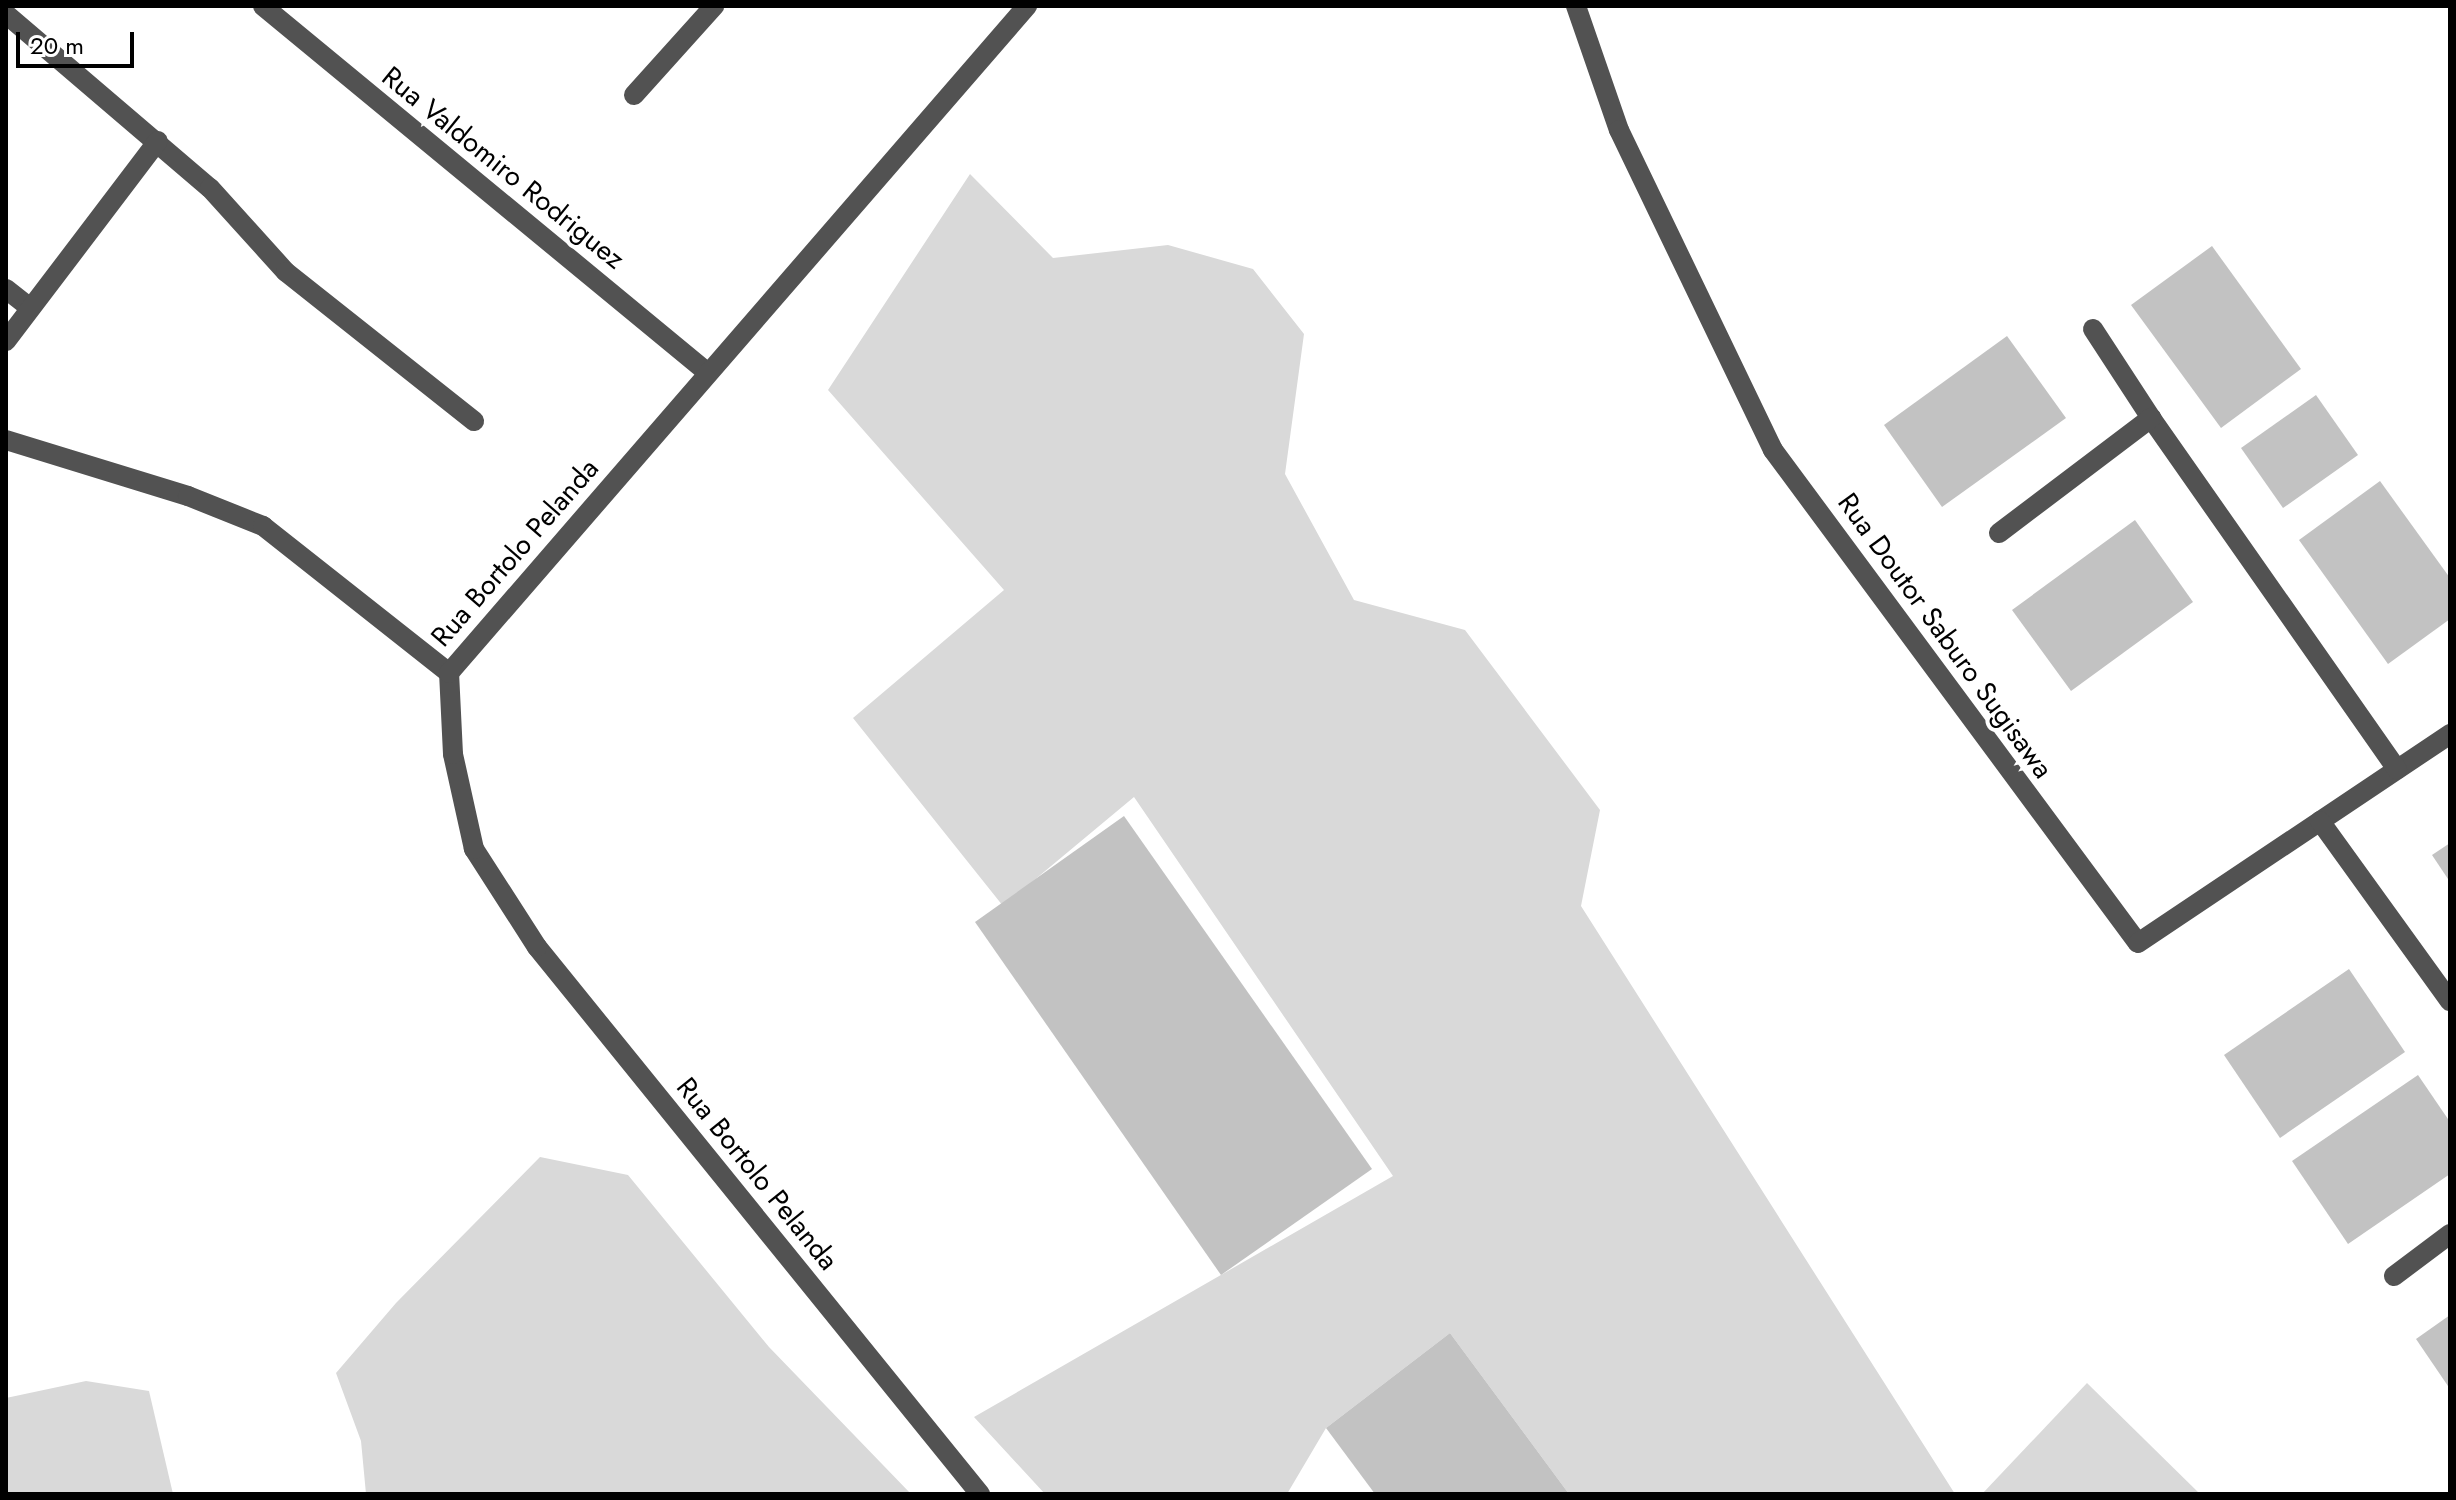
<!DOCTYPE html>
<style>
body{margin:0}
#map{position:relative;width:2456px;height:1500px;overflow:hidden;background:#fff;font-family:Jost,sans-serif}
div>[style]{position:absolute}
.green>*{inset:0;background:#d9d9d9}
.building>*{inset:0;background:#c2c2c2}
.minor>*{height:20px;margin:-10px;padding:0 10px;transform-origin:10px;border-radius:10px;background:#525252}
span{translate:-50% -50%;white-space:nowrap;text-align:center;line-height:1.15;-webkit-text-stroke:8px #fff;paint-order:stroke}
.street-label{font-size:28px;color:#000}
.frame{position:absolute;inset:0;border:8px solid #000;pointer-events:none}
.scale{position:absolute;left:16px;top:32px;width:118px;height:36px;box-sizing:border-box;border:4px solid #000;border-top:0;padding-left:10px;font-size:24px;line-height:28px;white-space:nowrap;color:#000;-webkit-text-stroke:6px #fff;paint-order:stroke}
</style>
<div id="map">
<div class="green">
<div style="clip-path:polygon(970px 174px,1053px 258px,1168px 245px,1253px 269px,1304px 334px,1285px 474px,1354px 600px,1465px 630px,1600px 810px,1581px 906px,1955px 1494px,1569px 1494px,1450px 1333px,1326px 1428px,1287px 1494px,1045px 1494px,974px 1417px,1393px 1176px,1134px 797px,1003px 906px,853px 718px,1004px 590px,828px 390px)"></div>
<div style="clip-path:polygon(540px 1157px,628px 1175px,769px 1347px,911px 1494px,366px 1494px,361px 1441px,336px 1373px,396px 1303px)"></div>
<div style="clip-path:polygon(86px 1381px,149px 1391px,173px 1494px,6px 1494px,6px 1398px)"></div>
<div style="clip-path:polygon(2087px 1383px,2200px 1494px,1982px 1494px)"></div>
</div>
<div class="building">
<div style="clip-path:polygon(2212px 246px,2301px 369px,2221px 428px,2131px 305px)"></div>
<div style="clip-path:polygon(2007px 336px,2066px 418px,1942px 507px,1884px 425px)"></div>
<div style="clip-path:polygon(2316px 395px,2358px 455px,2283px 508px,2241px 448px)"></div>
<div style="clip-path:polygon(2380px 481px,2450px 578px,2450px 619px,2388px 664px,2299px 540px)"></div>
<div style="clip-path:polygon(2135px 520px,2193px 602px,2071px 691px,2012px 610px)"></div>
<div style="clip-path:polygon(1124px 816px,1372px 1169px,1221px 1275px,975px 922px)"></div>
<div style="clip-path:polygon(2450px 843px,2450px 882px,2432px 855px)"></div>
<div style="clip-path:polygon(2349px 969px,2405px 1052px,2280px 1138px,2224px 1055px)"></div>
<div style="clip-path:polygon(2418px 1075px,2450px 1122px,2450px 1174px,2348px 1244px,2292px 1161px)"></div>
<div style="clip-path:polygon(2450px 1315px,2450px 1389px,2416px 1339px)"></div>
<div style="clip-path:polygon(1450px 1333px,1569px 1494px,1375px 1494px,1326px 1428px)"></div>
</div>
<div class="minor">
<div style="left:263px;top:6px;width:577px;rotate:39.51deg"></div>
<div style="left:1576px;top:6px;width:131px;rotate:70.9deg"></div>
<div style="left:1619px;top:130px;width:355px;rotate:64.3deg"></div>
<div style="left:1773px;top:450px;width:613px;rotate:53.49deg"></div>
<div style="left:2138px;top:943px;width:376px;rotate:-33.8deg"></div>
<div style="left:6px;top:14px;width:268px;rotate:40.5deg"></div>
<div style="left:210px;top:188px;width:113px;rotate:47.9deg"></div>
<div style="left:286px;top:272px;width:240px;rotate:38.4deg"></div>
<div style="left:634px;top:95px;width:120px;rotate:-48deg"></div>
<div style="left:6px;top:289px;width:29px;rotate:38deg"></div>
<div style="left:2093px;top:329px;width:106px;rotate:56.9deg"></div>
<div style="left:2151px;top:418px;width:429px;rotate:55deg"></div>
<div style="left:6px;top:341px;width:251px;rotate:-52.8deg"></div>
<div style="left:6px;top:440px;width:190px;rotate:17.1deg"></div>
<div style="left:188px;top:496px;width:81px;rotate:21.8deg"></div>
<div style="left:263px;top:526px;width:237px;rotate:38.3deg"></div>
<div style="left:1999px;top:533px;width:191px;rotate:-37.1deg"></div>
<div style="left:2320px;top:821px;width:222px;rotate:54.2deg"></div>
<div style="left:2394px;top:1276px;width:70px;rotate:-36.9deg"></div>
<div style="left:980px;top:1494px;width:704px;rotate:-129deg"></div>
<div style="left:537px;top:947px;width:117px;rotate:-122.7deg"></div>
<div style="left:474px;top:849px;width:97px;rotate:-102.5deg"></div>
<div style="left:453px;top:754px;width:81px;rotate:-92.8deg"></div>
<div style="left:449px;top:673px;width:883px;rotate:-49.09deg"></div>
</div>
<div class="street-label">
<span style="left:503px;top:168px;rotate:39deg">Rua Valdomiro Rodriguez</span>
<span style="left:515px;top:553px;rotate:-49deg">Rua Bortolo Pelanda</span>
<span style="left:1945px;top:636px;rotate:54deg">Rua Doutor Saburo Sugisawa</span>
<span style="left:757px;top:1174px;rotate:51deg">Rua Bortolo Pelanda</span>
</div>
<div class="frame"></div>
<div class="scale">20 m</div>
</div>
